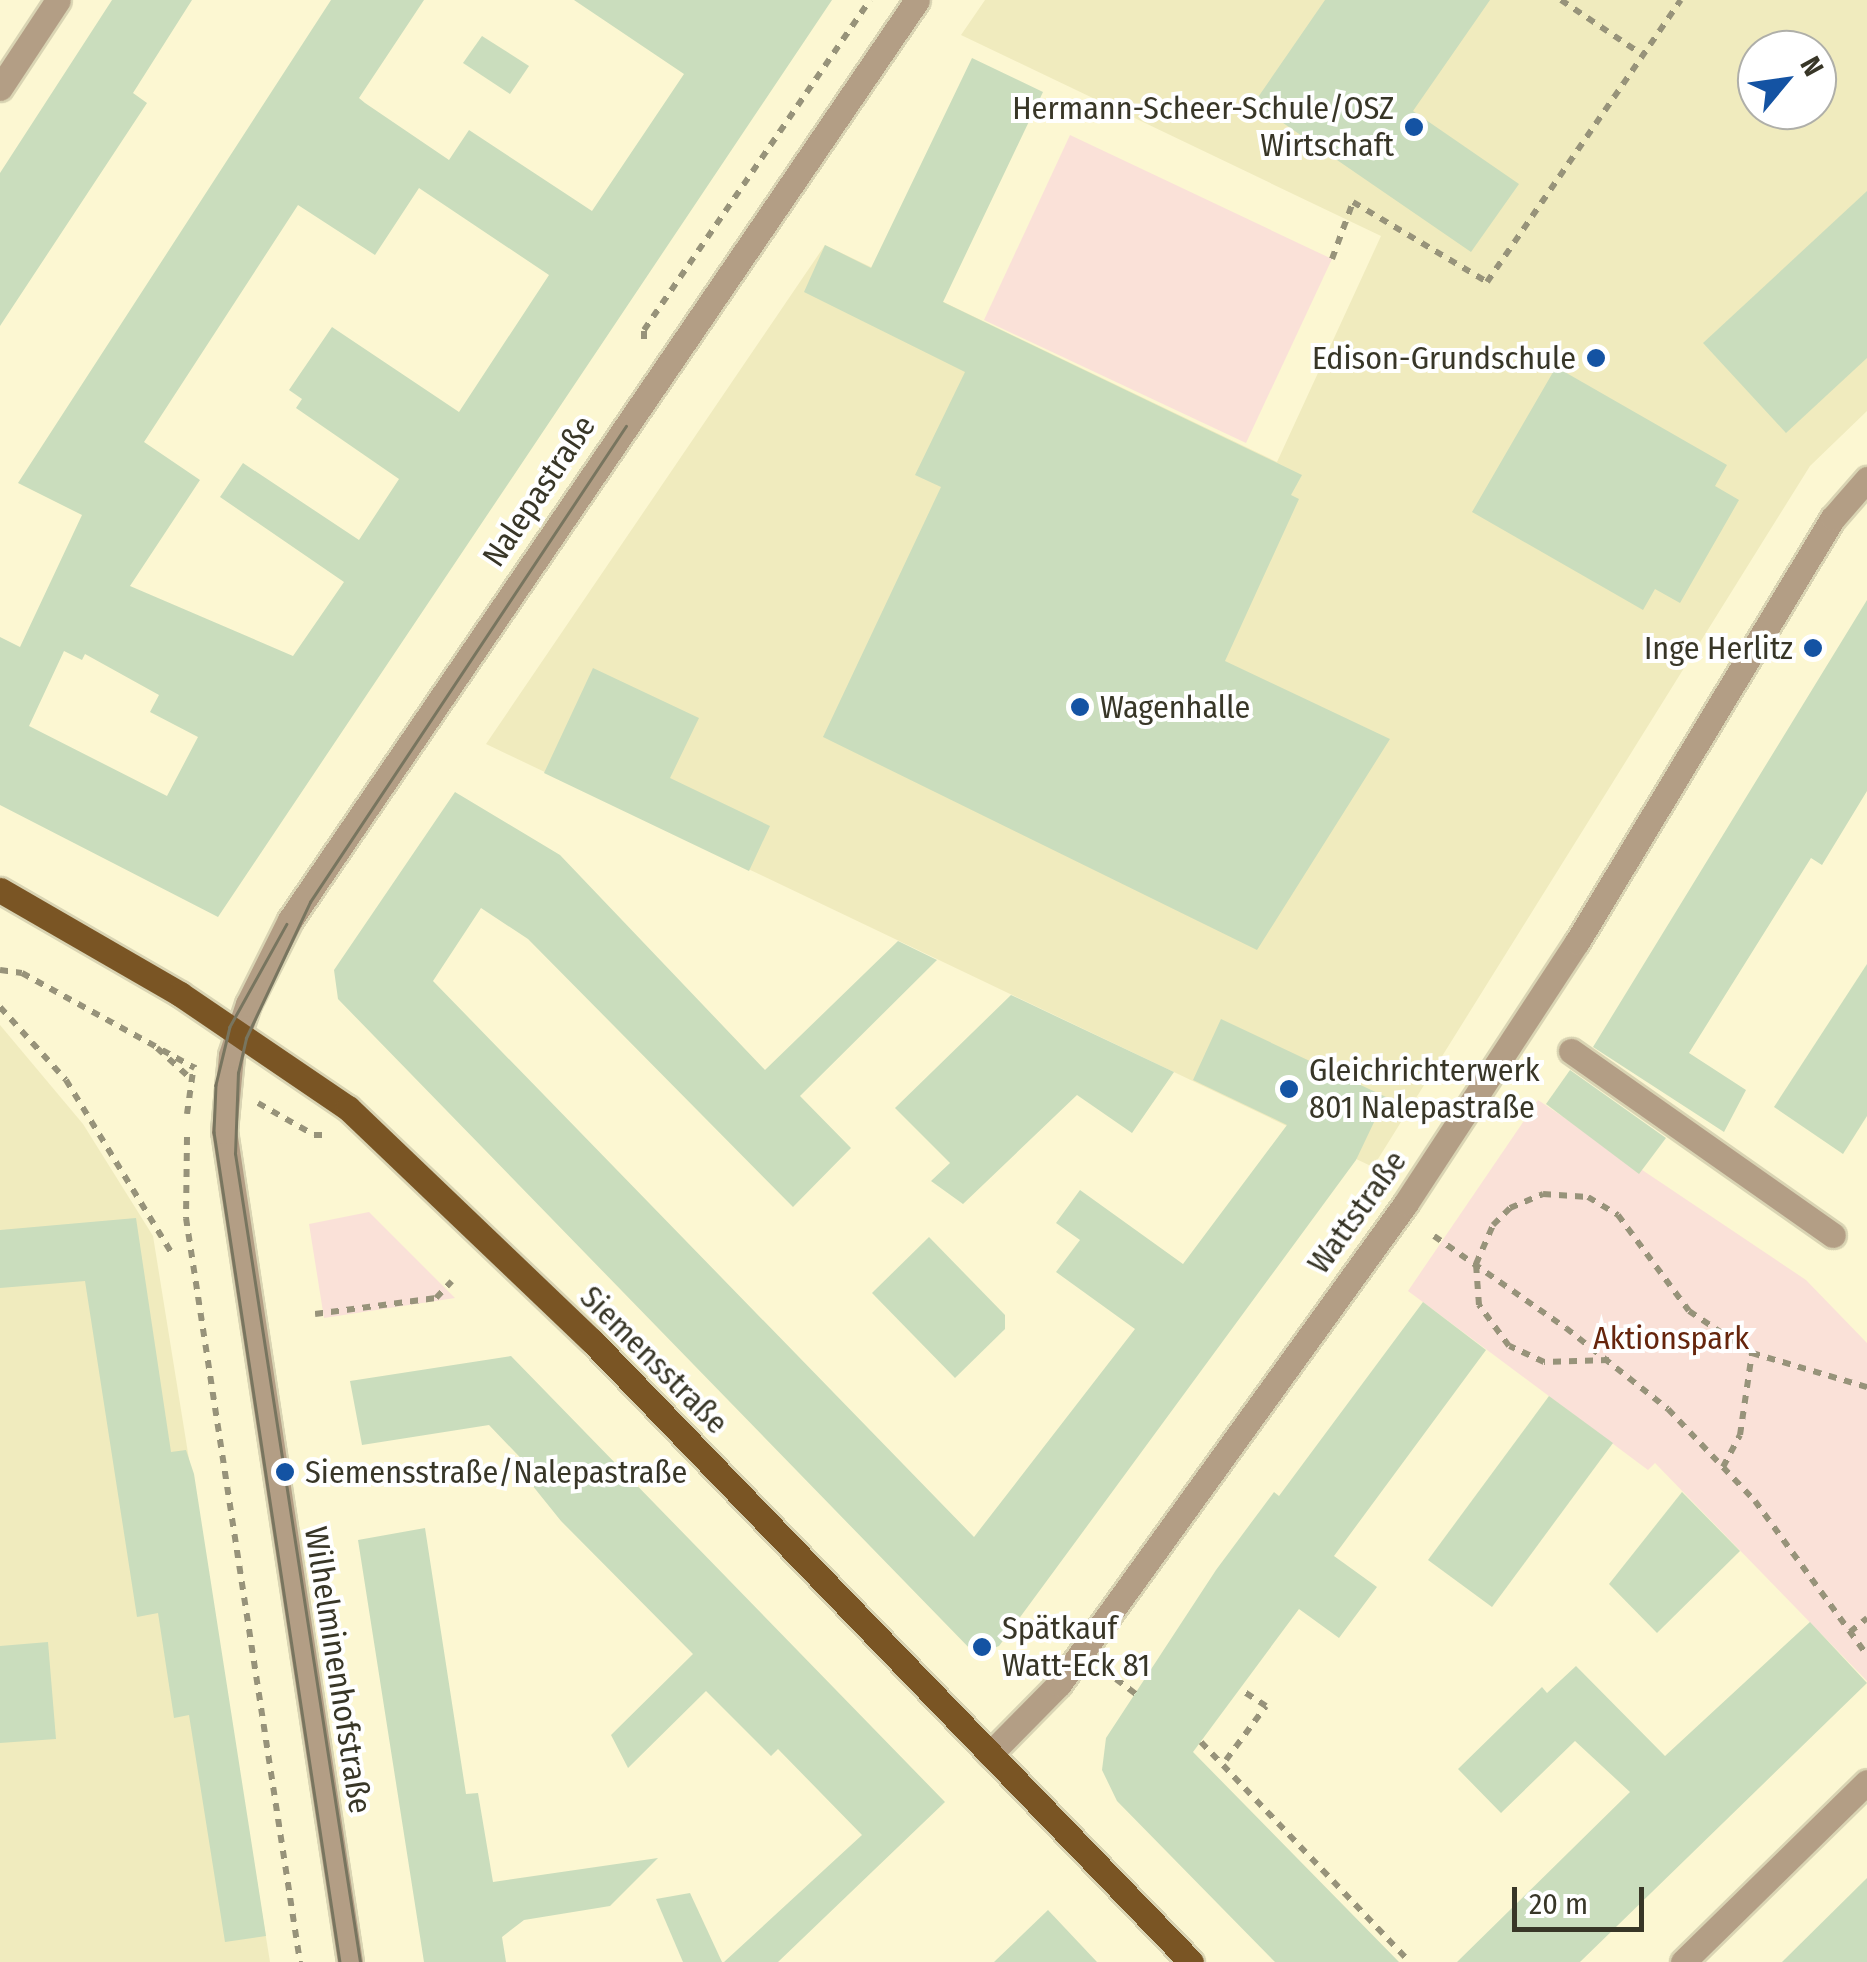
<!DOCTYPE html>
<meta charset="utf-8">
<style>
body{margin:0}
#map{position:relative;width:1867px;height:1962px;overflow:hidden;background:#fcf7d2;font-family:"Fira Sans Condensed",sans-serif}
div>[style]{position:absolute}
.built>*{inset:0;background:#f0ebbe}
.green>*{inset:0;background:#fae1d8}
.building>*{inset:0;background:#caddbd}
.path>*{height:6px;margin-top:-3px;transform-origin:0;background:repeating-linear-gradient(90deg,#97937a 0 8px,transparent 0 16px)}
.roads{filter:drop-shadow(2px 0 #d9d4b3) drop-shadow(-2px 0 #d9d4b3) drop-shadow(0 2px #d9d4b3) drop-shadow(0 -2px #d9d4b3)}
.minor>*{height:25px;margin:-12.5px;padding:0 12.5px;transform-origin:12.5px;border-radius:12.5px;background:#b39e85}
.major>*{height:25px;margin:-12.5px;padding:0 12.5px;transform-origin:12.5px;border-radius:12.5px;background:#7a5524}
.tram>*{height:2.5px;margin:-1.25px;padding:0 1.25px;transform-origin:1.25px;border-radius:1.25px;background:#78755f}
.dots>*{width:28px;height:28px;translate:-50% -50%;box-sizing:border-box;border:5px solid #fff;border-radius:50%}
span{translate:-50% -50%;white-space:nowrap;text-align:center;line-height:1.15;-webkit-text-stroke:8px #fff;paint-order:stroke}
.poi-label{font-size:32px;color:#383627}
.right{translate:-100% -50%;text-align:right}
.left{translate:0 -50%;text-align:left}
.street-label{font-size:32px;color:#383627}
.park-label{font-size:32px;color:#66250c}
.north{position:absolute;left:1737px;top:30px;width:100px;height:100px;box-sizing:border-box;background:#fff;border:2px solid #afafa9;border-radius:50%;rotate:61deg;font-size:28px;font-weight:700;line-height:40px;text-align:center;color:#383627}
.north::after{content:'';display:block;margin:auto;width:35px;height:45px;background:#1453a3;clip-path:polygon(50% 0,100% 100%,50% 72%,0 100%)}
.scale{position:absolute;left:1512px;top:1887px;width:132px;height:45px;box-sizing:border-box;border:5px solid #383627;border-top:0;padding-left:12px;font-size:30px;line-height:35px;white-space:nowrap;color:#383627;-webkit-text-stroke:8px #fff;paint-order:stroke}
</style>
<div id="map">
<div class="built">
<div style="clip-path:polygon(evenodd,985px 0,1867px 0,1867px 411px,1810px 466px,1373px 1167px,486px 744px,825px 245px,1277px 462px,1381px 236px,961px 35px,985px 0,1757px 50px,1817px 50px,1817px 110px,1757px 110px,1757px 50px)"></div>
<div style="clip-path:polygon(0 1025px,83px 1124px,153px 1236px,270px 1962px,0 1962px)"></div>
</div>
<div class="green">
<div style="clip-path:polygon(1070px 135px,1332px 259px,1246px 443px,984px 320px)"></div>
<div style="clip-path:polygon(1538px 1100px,1806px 1280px,1867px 1343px,1867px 1681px,1655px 1463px,1648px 1470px,1408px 1291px)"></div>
<div style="clip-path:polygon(369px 1212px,455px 1298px,324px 1318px,309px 1224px)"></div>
</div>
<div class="building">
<div style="clip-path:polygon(112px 0,192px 0,133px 93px,147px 103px,0 326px,0 173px)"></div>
<div style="clip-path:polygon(evenodd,331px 0,424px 0,359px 98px,365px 103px,449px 160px,469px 130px,592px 211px,684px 74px,574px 0,832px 0,218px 917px,0 805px,0 637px,20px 647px,82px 515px,18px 483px,331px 0,419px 188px,549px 275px,459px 412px,332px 327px,289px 390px,302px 399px,296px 408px,399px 479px,359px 540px,243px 463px,220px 497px,344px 582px,293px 656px,130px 586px,200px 480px,144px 442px,298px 205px,375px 255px,419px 188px,331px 0,64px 651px,82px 660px,85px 654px,159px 695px,150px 712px,198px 737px,167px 796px,29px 726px,64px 651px)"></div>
<div style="clip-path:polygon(1325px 0,1490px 0,1413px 111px,1519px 184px,1471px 252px,1254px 103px)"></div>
<div style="clip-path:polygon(482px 36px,529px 66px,510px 94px,463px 63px)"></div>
<div style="clip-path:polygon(972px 58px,1043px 92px,943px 302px,1302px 475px,1291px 495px,1299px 499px,1225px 661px,1390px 739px,1257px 950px,823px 737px,941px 487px,915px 475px,965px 372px,804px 292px,825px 245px,871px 268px)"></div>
<div style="clip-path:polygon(1867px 191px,1867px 358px,1786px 433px,1703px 343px)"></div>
<div style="clip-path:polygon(1556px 367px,1727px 465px,1715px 486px,1739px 500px,1680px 603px,1655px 589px,1643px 610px,1472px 512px)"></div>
<div style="clip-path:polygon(1867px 600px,1867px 791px,1822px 865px,1811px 858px,1689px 1053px,1746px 1090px,1724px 1132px,1593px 1047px)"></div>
<div style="clip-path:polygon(593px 668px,699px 718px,670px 778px,770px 826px,749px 871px,544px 773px)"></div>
<div style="clip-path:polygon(455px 792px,560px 855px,765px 1070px,898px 941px,937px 960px,800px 1096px,851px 1148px,793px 1207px,528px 939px,481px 908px,433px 981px,974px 1537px,1135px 1329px,1056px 1272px,1080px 1240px,1056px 1223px,1080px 1190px,1183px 1264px,1287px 1125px,1193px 1080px,1221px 1019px,1386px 1097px,1356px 1160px,999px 1646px,976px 1655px,338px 999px,334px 970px)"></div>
<div style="clip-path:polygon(1867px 964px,1867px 1116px,1843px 1154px,1774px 1107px)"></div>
<div style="clip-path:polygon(1011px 995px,1174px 1072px,1132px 1133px,1077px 1095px,963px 1204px,931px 1181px,950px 1163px,895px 1108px)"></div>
<div style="clip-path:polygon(1570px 1070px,1666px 1138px,1639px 1174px,1546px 1104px)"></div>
<div style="clip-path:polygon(136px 1218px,171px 1452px,186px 1450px,194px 1474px,266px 1936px,225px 1942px,189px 1715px,174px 1718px,158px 1613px,137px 1617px,85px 1281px,0 1288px,0 1230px)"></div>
<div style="clip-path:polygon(929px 1237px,1005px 1315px,1005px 1329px,955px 1378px,872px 1293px)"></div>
<div style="clip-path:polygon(1423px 1302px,1486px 1350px,1334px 1556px,1377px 1587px,1339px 1638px,1299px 1609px,1193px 1752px,1399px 1962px,1275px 1962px,1117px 1801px,1102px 1770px,1106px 1738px,1216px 1570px,1274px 1492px,1279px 1496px)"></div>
<div style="clip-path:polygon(511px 1356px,945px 1802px,778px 1962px,724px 1962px,862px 1835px,778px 1749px,771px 1756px,706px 1691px,628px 1768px,611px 1735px,693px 1654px,561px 1521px,528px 1480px,536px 1474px,489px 1425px,362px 1445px,350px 1381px)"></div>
<div style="clip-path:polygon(1549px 1396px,1613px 1443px,1492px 1607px,1428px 1560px)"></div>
<div style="clip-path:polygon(1682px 1492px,1740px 1551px,1657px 1633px,1609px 1584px)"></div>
<div style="clip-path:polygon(425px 1528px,466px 1794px,478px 1793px,493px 1882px,658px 1858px,610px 1906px,524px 1920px,502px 1937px,506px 1962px,424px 1962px,358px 1540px)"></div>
<div style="clip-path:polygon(1810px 1622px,1867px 1683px,1580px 1962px,1457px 1962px,1630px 1792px,1575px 1741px,1501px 1813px,1458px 1769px,1542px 1687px,1547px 1693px,1576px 1666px,1665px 1756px)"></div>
<div style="clip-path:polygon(48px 1642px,56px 1739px,0 1743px,0 1646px)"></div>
<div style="clip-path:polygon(1867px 1878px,1867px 1962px,1782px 1962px)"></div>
<div style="clip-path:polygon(690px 1893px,722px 1962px,683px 1962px,656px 1899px)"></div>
<div style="clip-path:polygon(1048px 1910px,1097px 1962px,994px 1962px)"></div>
</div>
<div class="path">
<div style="left:1561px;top:0;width:99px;rotate:33.9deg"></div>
<div style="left:1332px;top:259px;width:61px;rotate:-69.8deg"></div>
<div style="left:1353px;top:202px;width:156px;rotate:30.8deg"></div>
<div style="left:1487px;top:282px;width:342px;rotate:-55.5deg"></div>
<div style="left:644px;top:339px;width:9px;rotate:-90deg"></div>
<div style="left:644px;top:330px;width:400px;rotate:-55.6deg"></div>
<div style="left:0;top:970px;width:22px;rotate:8deg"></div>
<div style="left:22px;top:973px;width:197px;rotate:28.8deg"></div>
<div style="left:0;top:1007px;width:98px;rotate:47.9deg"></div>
<div style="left:66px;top:1080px;width:202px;rotate:58.6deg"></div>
<div style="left:157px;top:1048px;width:42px;rotate:42.1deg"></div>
<div style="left:258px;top:1103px;width:64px;rotate:29.7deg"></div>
<div style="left:314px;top:1135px;width:13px"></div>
<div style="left:187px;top:1114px;width:50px;rotate:-82deg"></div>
<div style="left:187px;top:1137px;width:81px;rotate:90.7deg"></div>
<div style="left:186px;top:1218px;width:753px;rotate:81.29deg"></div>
<div style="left:1434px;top:1236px;width:161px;rotate:34.9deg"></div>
<div style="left:1566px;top:1328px;width:130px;rotate:38.5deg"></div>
<div style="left:1668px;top:1409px;width:127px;rotate:46.6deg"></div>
<div style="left:1755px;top:1501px;width:190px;rotate:54deg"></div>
<div style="left:315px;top:1314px;width:122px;rotate:-7.5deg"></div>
<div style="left:436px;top:1298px;width:23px;rotate:-47deg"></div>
<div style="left:1609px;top:1360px;width:65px;rotate:178.2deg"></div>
<div style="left:1544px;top:1362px;width:38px;rotate:-155deg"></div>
<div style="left:1509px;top:1346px;width:51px;rotate:-126.2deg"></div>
<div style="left:1479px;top:1305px;width:41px;rotate:-94.2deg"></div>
<div style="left:1476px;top:1264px;width:43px;rotate:-66.4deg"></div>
<div style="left:1493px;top:1225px;width:24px;rotate:-45deg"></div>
<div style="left:1510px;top:1208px;width:36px;rotate:-23deg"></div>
<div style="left:1543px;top:1194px;width:45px;rotate:3.8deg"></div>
<div style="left:1588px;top:1197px;width:35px;rotate:31deg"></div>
<div style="left:1618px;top:1215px;width:119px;rotate:53.5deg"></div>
<div style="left:1689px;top:1311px;width:76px;rotate:33.7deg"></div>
<div style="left:1752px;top:1353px;width:120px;rotate:16.5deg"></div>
<div style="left:1723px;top:1467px;width:36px;rotate:-62deg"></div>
<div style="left:1740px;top:1435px;width:83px;rotate:-81.7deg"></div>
<div style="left:1850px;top:1632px;width:22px;rotate:-39deg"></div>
<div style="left:1116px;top:1679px;width:25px;rotate:37deg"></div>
<div style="left:1201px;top:1742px;width:303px;rotate:46.5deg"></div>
<div style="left:1226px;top:1760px;width:67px;rotate:-53.5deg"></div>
<div style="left:1266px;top:1706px;width:31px;rotate:-147deg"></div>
</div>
<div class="roads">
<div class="minor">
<div style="left:0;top:88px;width:105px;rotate:-56.6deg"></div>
<div style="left:1571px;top:1051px;width:320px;rotate:35.1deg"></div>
<div style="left:990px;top:1754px;width:98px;rotate:-45.4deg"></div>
<div style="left:1059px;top:1684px;width:593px;rotate:-54.19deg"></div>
<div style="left:1406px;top:1203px;width:312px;rotate:-56.8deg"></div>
<div style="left:1577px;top:942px;width:495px;rotate:-58.9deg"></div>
<div style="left:1833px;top:518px;width:52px;rotate:-48.9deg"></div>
<div style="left:350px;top:1962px;width:840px;rotate:-98.62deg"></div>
<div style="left:224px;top:1131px;width:76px;rotate:-84.7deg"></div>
<div style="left:231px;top:1055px;width:54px;rotate:-71.6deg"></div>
<div style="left:248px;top:1004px;width:94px;rotate:-63.4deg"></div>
<div style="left:290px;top:920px;width:1113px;rotate:-55.72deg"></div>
<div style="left:1683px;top:1962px;width:257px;rotate:-44.4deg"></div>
</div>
<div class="major">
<div style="left:0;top:890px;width:208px;rotate:30deg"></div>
<div style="left:180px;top:994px;width:203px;rotate:34.2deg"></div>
<div style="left:348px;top:1108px;width:336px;rotate:43.7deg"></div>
<div style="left:591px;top:1340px;width:864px;rotate:46.03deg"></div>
</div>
</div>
<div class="tram">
<div style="left:287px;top:924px;width:118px;rotate:119deg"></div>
<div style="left:230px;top:1027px;width:60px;rotate:103.6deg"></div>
<div style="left:216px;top:1085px;width:47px;rotate:92.4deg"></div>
<div style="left:214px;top:1132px;width:840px;rotate:81.37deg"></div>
<div style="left:360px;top:1962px;width:818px;rotate:-98.79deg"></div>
<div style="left:235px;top:1154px;width:81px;rotate:-87.9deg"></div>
<div style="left:238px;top:1073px;width:36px;rotate:-77deg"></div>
<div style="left:246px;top:1038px;width:150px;rotate:-64.8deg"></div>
<div style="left:310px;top:902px;width:571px;rotate:-56.42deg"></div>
</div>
<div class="dots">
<div style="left:1414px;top:127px;background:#1453a3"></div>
<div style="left:1596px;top:358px;background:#1453a3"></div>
<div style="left:1813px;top:648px;background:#1453a3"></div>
<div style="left:1080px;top:707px;background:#1453a3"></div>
<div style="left:1289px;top:1089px;background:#1453a3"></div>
<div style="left:285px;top:1472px;background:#1453a3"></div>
<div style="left:982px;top:1647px;background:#1453a3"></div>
</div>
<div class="poi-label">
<span class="right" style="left:1394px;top:127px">Hermann-Scheer-Schule/OSZ<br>Wirtschaft</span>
<span class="right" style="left:1576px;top:358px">Edison-Grundschule</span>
<span class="right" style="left:1793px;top:648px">Inge Herlitz</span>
<span class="left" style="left:1100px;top:707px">Wagenhalle</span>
<span class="left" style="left:1309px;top:1089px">Gleichrichterwerk<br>801 Nalepastraße</span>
<span class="left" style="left:305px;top:1472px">Siemensstraße/Nalepastraße</span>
<span class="left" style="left:1002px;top:1647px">Spätkauf<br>Watt-Eck 81</span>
</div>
<div class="street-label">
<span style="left:539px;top:491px;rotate:-56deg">Nalepastraße</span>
<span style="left:1357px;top:1212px;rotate:-54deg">Wattstraße</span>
<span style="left:654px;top:1360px;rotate:45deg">Siemensstraße</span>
<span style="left:338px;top:1670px;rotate:81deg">Wilhelminenhofstraße</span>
</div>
<div class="park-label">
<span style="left:1671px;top:1338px">Aktionspark</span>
</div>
<div class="north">N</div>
<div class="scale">20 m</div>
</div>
